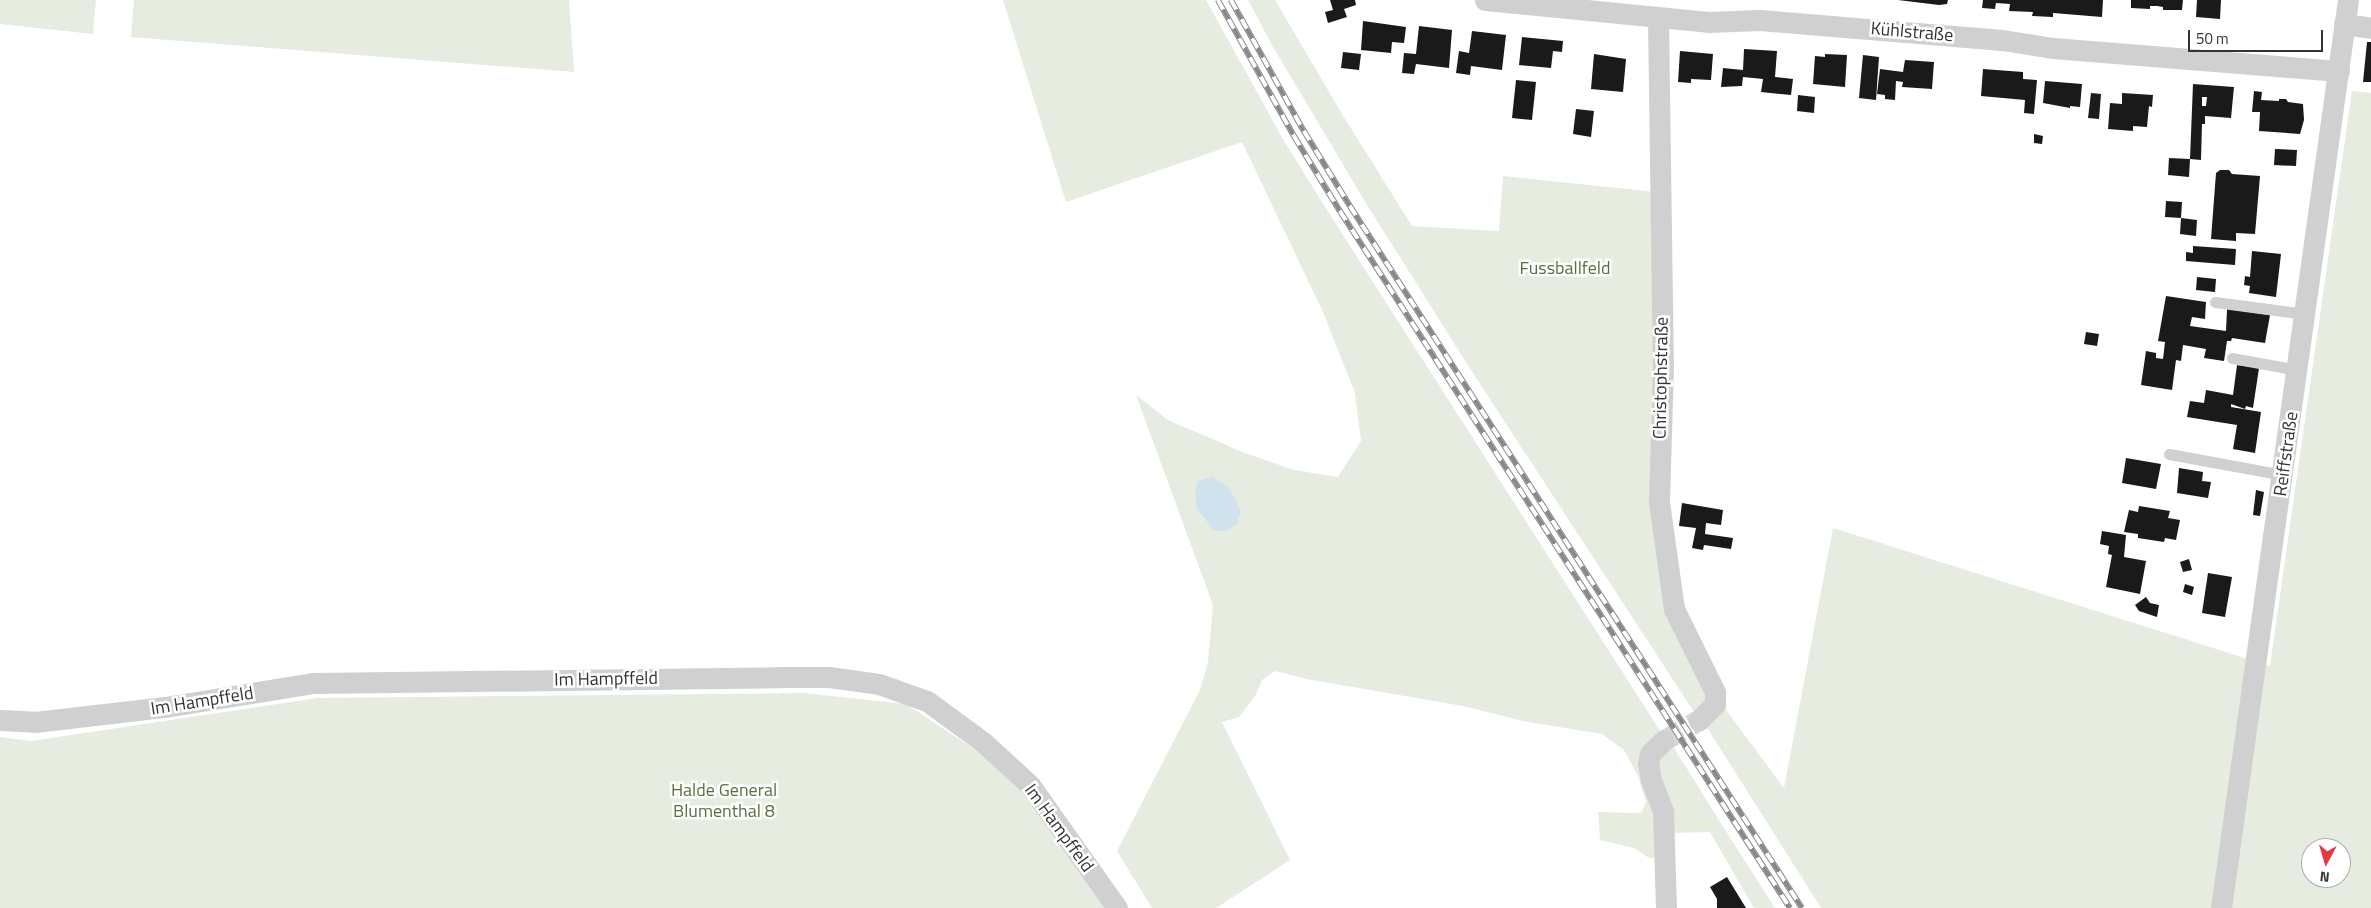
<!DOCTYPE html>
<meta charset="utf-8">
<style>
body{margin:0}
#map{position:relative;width:2371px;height:908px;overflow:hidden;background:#fff;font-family:"Titillium Web",sans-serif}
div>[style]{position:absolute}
.green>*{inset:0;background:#e6ecdf}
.water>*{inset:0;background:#cfe2ee}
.building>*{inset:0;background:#1a1a1a}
.minor-tunnel>*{height:21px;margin-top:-10.5px;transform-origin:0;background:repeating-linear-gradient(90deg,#d6d6d6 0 21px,transparent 0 32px)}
.service>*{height:11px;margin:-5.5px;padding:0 5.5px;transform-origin:5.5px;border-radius:5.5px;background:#d0d0d0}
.minor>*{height:21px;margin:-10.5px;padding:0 10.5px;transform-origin:10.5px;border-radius:10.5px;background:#d0d0d0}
.rail>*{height:5.5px;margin-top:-2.75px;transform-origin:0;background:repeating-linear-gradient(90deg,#fff 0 11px,#888 0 22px);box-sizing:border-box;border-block:1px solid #888}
span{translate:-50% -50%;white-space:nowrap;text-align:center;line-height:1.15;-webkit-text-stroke:5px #fff;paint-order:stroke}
.street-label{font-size:18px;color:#333}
.park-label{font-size:18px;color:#56703f}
.north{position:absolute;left:2301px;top:838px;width:50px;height:50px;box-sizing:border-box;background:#fff;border:1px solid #adadad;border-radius:50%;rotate:186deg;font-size:14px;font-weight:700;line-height:20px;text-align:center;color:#333}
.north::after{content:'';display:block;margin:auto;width:18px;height:22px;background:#e63946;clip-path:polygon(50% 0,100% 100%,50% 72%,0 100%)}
.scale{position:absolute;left:2188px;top:30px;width:135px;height:22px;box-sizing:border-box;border:2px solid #333;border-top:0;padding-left:6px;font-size:15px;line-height:18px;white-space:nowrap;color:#333;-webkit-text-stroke:4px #fff;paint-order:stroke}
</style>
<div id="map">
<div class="green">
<div style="clip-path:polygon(0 0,96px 0,93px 34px,0 24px)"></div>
<div style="clip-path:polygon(134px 0,569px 0,574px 72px,131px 37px)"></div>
<div style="clip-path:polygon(1003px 0,1206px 0,1284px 141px,1332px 218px,1664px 737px,1654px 744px,1661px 858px,1649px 858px,1634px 848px,1600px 840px,1598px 812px,1641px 813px,1646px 802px,1638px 776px,1624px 750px,1602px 734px,1523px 721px,1463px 706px,1306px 679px,1275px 671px,1262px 680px,1255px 696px,1239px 717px,1222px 722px,1290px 860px,1216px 908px,1152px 908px,1117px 851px,1200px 690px,1208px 662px,1213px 605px,1136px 395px,1168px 420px,1245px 453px,1294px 470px,1338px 477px,1361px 441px,1355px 393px,1323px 312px,1242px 142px,1066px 202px)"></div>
<div style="clip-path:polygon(1248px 0,1275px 0,1342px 114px,1412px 226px,1499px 231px,1503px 176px,1656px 192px,1662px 543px,1711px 693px,1696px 715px,1469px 367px,1364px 200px,1272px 45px)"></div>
<div style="clip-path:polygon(evenodd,2352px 91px,2371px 93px,2371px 908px,1821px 908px,1706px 726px,1720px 702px,1784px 788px,1833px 528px,2270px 666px,2352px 91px,2311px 848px,2341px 848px,2341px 878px,2311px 878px,2311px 848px)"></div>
<div style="clip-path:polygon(804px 693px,906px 704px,1027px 784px,1116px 908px,0 908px,0 737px,31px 741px,318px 698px)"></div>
<div style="clip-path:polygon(1673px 746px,1722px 825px,1775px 908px,1754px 908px,1710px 832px,1669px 833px,1657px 757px)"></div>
</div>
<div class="water">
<div style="clip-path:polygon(1212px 477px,1227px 486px,1235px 498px,1241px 511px,1237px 524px,1226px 531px,1214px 531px,1197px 508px,1195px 494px,1198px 481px)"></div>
</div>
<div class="building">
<div style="clip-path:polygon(1330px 0,1355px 0,1356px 5px,1344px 9px,1347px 17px,1328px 23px,1325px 12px,1333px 10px)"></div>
<div style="clip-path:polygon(1898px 0,1948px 0,1947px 4px,1939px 5px)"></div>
<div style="clip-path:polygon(1983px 0,2103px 0,2102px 17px,2053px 13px,2053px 17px,2032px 16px,2033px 12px,2009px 11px,2010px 4px,1996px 3px,1995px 9px,1982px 8px)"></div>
<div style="clip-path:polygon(2131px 0,2183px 0,2182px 10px,2163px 10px,2163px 7px,2157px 6px,2150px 6px,2150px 9px,2131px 8px)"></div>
<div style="clip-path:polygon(2197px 0,2221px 0,2220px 19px,2196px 17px)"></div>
<div style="clip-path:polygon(1363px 21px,1406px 27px,1404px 43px,1392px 42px,1391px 53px,1361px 50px)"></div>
<div style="clip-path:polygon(1419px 26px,1452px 30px,1449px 68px,1416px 64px,1414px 74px,1402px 73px,1404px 53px,1416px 54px)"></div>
<div style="clip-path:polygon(1472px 31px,1506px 35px,1502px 70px,1471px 66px,1470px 75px,1456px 73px,1459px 51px,1469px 53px)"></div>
<div style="clip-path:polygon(1522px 37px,1563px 41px,1562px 52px,1553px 51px,1551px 68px,1519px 65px)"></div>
<div style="clip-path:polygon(2367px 42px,2371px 42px,2371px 82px,2363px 82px)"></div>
<div style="clip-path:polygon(1744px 49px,1777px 51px,1775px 77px,1793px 79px,1791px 95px,1761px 92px,1763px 79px,1743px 77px,1742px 86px,1721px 87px,1723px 68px,1743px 70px)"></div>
<div style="clip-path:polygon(1680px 51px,1713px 54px,1711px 80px,1691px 79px,1691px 83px,1678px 82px)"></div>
<div style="clip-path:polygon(1343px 52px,1361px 54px,1359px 70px,1341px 68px)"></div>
<div style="clip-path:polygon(1594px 54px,1626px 59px,1623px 92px,1591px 89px)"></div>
<div style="clip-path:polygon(1825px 54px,1847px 55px,1845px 87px,1813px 84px,1815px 56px,1825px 57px)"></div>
<div style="clip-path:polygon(1863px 55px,1879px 57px,1876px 100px,1859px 98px)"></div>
<div style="clip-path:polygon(1905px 60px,1934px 62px,1932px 89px,1902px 87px,1903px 82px,1896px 81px,1895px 100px,1885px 99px,1885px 95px,1877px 94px,1880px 69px,1903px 72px)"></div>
<div style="clip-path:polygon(1983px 69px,2023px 72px,2023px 79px,2037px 80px,2034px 114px,2024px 113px,2025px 100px,1981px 96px)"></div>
<div style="clip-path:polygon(1516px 80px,1536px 82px,1532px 120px,1512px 118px)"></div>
<div style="clip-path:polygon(2045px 81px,2082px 84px,2080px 107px,2070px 106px,2070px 108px,2043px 103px)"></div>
<div style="clip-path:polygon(evenodd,2193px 84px,2234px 87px,2231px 118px,2205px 116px,2205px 124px,2202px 124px,2201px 160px,2190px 159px,2193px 84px,2202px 97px,2207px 97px,2206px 106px,2202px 106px,2202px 97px)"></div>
<div style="clip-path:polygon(2254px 91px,2262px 92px,2261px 100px,2279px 101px,2279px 99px,2286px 99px,2288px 102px,2303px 104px,2304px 120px,2300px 134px,2259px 131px,2260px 112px,2252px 112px)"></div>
<div style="clip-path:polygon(2091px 93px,2101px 94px,2099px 119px,2088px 118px)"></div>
<div style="clip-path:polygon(2122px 93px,2153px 95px,2152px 107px,2149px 106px,2147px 127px,2133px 126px,2133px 131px,2108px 129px,2110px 103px,2122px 104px)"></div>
<div style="clip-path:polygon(1798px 95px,1815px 97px,1814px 113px,1797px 111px)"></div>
<div style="clip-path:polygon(1576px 109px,1594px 111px,1591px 137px,1573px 134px)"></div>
<div style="clip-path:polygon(2034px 134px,2043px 136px,2042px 144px,2034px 143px)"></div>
<div style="clip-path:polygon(2275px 149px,2297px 150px,2296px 166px,2274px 165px)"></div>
<div style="clip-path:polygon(2169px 158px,2190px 159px,2189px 177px,2168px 175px)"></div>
<div style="clip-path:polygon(2220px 170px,2229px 170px,2232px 174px,2260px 176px,2255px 234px,2236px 233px,2236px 241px,2211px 239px,2216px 173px)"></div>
<div style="clip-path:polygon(2166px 201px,2182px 202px,2181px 218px,2197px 220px,2196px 236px,2180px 234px,2181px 218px,2165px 217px)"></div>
<div style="clip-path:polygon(2193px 246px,2236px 249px,2235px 265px,2186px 261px,2186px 252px,2193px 253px)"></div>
<div style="clip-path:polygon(2252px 251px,2281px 254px,2276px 297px,2249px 293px,2250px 286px,2244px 285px,2245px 276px,2250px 277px)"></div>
<div style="clip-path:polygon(2197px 277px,2216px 279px,2215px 292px,2196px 290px)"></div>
<div style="clip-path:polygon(2166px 296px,2206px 302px,2205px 319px,2192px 317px,2190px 326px,2226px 331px,2227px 309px,2270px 315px,2265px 343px,2232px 338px,2231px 341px,2227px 341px,2224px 361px,2204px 358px,2206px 349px,2183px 345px,2181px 361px,2176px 360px,2172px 390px,2141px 385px,2146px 351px,2156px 353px,2156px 358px,2163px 359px,2165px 342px,2158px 341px)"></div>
<div style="clip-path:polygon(2086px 332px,2099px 334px,2097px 346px,2084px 344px)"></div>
<div style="clip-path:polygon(2237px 365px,2259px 368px,2253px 408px,2246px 406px,2245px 409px,2231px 404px,2231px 407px,2261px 412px,2255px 453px,2233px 449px,2237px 425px,2187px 417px,2190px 401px,2204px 403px,2206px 390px,2233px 395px)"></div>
<div style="clip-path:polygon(2126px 458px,2161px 464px,2156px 489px,2122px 483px)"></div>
<div style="clip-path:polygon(2179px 468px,2203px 472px,2202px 481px,2211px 482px,2208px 498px,2177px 493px)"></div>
<div style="clip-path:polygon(2256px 490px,2264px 492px,2260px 516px,2253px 515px)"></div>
<div style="clip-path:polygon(1682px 503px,1723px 510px,1721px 525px,1706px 523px,1705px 534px,1733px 538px,1731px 549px,1704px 545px,1703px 550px,1692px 548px,1696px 528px,1679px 526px)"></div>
<div style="clip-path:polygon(2139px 506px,2170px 511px,2168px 518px,2180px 520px,2176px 540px,2165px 538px,2164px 542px,2138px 538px,2138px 534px,2124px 532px,2129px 510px,2138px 512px)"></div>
<div style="clip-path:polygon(2102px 531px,2126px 535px,2124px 557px,2146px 561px,2140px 594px,2106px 587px,2112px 555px,2108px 554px,2109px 546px,2100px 544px)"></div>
<div style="clip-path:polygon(2189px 559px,2192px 570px,2183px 572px,2180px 562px)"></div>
<div style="clip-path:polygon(2208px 573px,2232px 577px,2225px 617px,2202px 613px)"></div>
<div style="clip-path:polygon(2185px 584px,2194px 587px,2192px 595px,2183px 592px)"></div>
<div style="clip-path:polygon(2146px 597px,2150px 603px,2159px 605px,2157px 617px,2139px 611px,2135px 605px)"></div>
<div style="clip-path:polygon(1727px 877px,1746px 908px,1717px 908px,1717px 899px,1710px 887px)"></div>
</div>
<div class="minor-tunnel">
<div style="left:1663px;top:741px;width:42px;rotate:-30.3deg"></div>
</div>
<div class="service">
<div style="left:2215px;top:302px;width:91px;rotate:7.6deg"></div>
<div style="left:2232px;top:358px;width:67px;rotate:10.3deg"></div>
<div style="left:2169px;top:454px;width:116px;rotate:10.4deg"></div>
</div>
<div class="minor">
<div style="left:1485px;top:0;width:224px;rotate:5.6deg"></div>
<div style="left:1708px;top:22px;width:52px;rotate:-2.2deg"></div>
<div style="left:1760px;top:20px;width:243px;rotate:4.7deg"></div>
<div style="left:2002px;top:40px;width:52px;rotate:8.9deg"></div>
<div style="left:2053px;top:48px;width:287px;rotate:4.6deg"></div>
<div style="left:1658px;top:18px;width:348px;rotate:89.2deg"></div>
<div style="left:1663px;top:366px;width:136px;rotate:91.7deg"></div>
<div style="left:1659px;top:502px;width:108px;rotate:82deg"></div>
<div style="left:1674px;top:609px;width:93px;rotate:63.7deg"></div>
<div style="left:1715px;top:692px;width:12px;rotate:90deg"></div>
<div style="left:1715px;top:704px;width:23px;rotate:135deg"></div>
<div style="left:2344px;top:24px;width:27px;rotate:8deg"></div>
<div style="left:0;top:720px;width:35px;rotate:3deg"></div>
<div style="left:35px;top:722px;width:131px;rotate:-6.6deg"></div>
<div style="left:165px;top:707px;width:151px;rotate:-9.2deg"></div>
<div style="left:314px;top:683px;width:466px;rotate:-0.7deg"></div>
<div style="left:780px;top:677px;width:49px"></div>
<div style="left:829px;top:677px;width:50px;rotate:8deg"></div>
<div style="left:879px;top:684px;width:51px;rotate:19.5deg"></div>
<div style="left:927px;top:701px;width:69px;rotate:36.2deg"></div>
<div style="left:983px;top:742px;width:64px;rotate:42.5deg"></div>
<div style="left:1030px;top:785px;width:151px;rotate:54.7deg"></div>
<div style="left:1663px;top:741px;width:18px;rotate:135deg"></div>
<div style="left:1650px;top:754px;width:9px;rotate:103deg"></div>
<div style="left:1648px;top:763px;width:17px;rotate:80deg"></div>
<div style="left:1651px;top:780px;width:34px;rotate:69deg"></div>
<div style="left:1663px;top:812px;width:96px;rotate:88.2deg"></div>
<div style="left:2221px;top:908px;width:917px;rotate:-82.04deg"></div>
</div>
<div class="rail">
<div style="left:1218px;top:0;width:156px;rotate:60.8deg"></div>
<div style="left:1294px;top:136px;width:88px;rotate:58.5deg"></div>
<div style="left:1340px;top:211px;width:830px;rotate:57.15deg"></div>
<div style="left:1231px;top:0;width:150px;rotate:60.9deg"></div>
<div style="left:1304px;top:131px;width:88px;rotate:58.5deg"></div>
<div style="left:1350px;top:206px;width:835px;rotate:57.22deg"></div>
</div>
<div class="street-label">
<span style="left:1912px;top:32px;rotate:5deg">Kühlstraße</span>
<span style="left:1661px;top:378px;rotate:-89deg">Christophstraße</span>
<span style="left:2286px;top:454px;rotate:-82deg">Reiffstraße</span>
<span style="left:606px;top:679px;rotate:-1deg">Im Hampffeld</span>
<span style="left:202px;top:701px;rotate:-9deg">Im Hampffeld</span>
<span style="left:1059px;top:828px;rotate:54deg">Im Hampffeld</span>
</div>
<div class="park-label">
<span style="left:1565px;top:268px">Fussballfeld</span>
<span style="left:724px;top:801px">Halde General<br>Blumenthal 8</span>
</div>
<div class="north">N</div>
<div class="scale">50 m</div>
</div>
